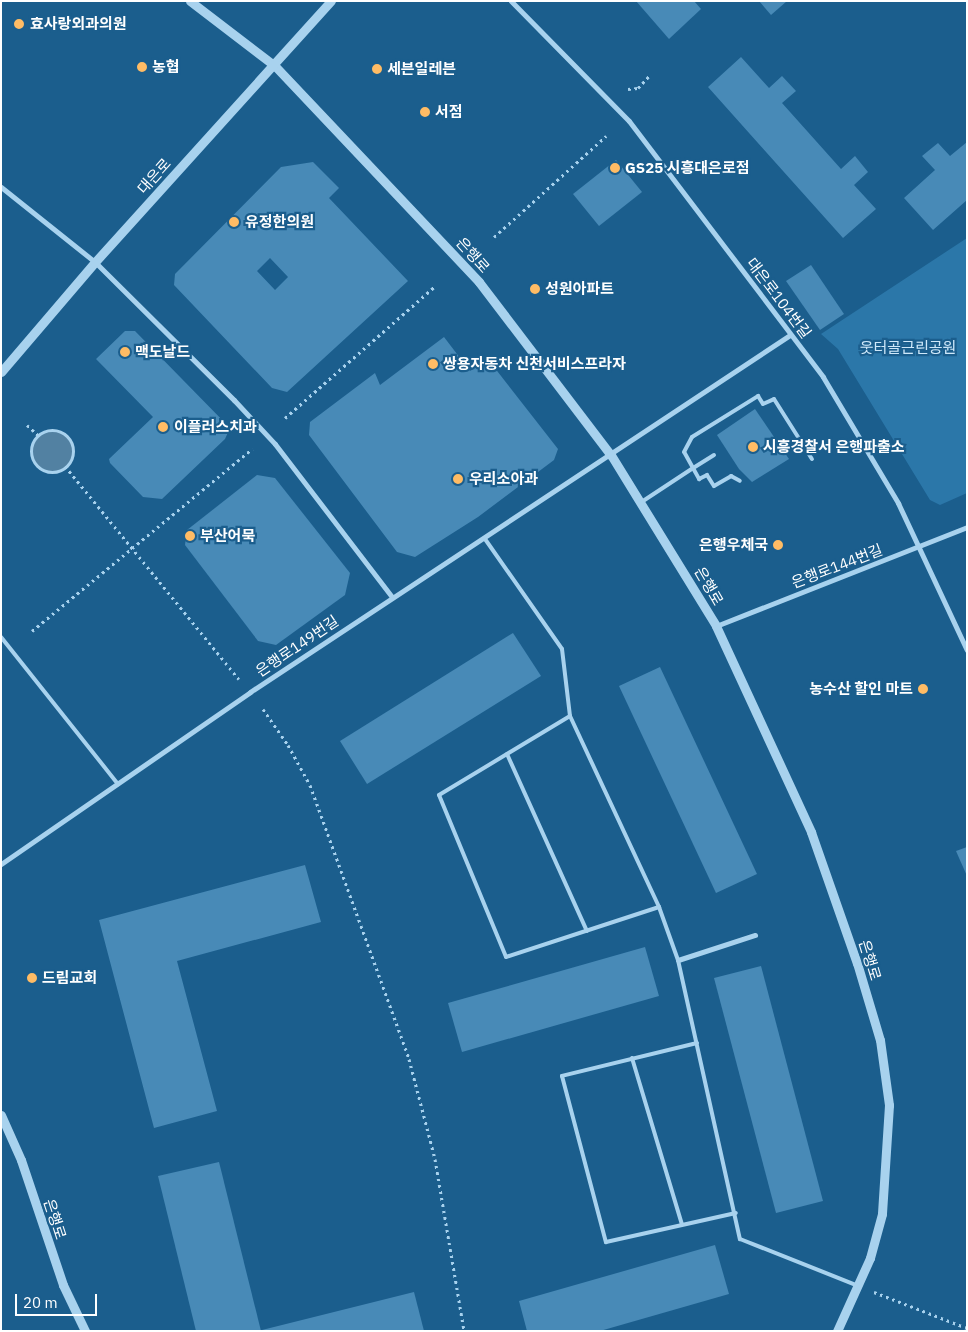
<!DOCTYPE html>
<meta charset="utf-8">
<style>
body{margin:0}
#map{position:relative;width:968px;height:1332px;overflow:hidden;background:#1b5e8d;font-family:"IBM Plex Sans","Noto Sans KR",sans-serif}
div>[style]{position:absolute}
.green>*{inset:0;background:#2b77a9}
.water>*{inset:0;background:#5281a2}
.round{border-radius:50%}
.building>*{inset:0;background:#488ab7}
.path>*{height:3px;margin-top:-1.5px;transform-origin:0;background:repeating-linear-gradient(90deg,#a8d2ee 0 2.5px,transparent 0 6.5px)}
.path>.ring{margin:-1.5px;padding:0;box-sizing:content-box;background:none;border:3px solid #a8d2ee;border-radius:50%}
.service>*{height:4px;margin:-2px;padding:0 2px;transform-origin:2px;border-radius:2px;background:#a8d2ee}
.minor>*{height:5px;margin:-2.5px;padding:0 2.5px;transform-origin:2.5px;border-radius:2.5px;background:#a8d2ee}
.tertiary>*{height:9px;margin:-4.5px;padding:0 4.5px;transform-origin:4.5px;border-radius:4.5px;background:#a8d2ee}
.dots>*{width:14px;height:14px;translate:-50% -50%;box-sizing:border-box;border:2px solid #1b5e8d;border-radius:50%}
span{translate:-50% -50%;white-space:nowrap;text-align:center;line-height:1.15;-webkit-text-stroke:4.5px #1b5e8d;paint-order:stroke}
.poi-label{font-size:15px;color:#fff;font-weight:700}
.left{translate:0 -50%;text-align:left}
.right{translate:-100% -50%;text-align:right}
.street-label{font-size:15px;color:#fff}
.park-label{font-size:15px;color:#cee8fa}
.frame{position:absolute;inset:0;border:2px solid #fff;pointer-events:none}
.scale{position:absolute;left:15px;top:1294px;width:82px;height:22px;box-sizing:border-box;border:2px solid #fff;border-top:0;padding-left:6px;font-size:15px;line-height:18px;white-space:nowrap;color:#fff;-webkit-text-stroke:4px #1b5e8d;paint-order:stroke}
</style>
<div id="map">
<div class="green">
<div style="clip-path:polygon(967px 238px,967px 493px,940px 505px,930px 500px,838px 349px,821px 334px)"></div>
</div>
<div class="water">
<div class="round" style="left:31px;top:430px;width:42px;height:42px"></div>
</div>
<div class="building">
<div style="clip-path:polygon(636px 1px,694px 1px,701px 9px,669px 39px)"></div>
<div style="clip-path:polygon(759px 1px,787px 1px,771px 15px)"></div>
<div style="clip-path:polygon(741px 57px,769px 88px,782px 76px,796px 91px,782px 103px,841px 169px,855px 156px,868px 172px,854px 185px,876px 209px,843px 238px,708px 87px)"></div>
<div style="clip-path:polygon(967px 142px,967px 200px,933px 230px,904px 198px,935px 170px,922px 156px,938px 143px,950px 156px)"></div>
<div style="clip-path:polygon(616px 160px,642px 192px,599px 226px,573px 194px)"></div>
<div style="clip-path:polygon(evenodd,313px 162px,339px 188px,329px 198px,408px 281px,287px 392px,272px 388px,174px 285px,175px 274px,281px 167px,313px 162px,270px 258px,288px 277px,275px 290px,257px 271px,270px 258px)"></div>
<div style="clip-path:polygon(811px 265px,844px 314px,820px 330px,786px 281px)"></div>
<div style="clip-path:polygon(125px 331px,135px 331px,230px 428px,225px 439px,162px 499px,143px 497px,110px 463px,109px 459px,153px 417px,96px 359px)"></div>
<div style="clip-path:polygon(444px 337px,470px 371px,487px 358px,558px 449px,554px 460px,478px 517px,415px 557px,397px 552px,309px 435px,310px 422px,375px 373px,380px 385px)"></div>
<div style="clip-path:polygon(755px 409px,789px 459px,752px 482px,739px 469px,717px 435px)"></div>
<div style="clip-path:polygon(257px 475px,275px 478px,350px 573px,345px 595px,276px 645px,258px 641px,185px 545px,187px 530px)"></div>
<div style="clip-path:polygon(513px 633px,541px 676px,367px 784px,340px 741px)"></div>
<div style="clip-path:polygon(660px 667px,757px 874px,716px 893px,619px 686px)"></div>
<div style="clip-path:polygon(967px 847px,967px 876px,956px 851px)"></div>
<div style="clip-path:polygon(305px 865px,321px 922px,177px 961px,217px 1111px,154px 1128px,99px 920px)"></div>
<div style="clip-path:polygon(645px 947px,659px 996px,462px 1052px,448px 1003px)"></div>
<div style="clip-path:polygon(761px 966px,823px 1201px,776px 1213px,714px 978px)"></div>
<div style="clip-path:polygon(219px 1162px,261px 1331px,196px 1331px,158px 1176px)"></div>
<div style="clip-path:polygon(715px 1245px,729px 1294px,600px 1331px,527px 1331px,519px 1301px)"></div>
<div style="clip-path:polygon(414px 1292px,424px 1331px,262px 1331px,262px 1330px)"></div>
</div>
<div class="path">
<div style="left:628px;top:89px;width:10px;rotate:-6deg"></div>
<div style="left:638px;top:88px;width:16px;rotate:-47deg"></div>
<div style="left:494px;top:237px;width:151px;rotate:-42deg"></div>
<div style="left:285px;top:418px;width:200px;rotate:-41.3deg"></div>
<div style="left:27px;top:425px;width:15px;rotate:42deg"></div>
<div class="ring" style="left:31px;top:430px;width:39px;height:39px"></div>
<div style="left:65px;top:466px;width:275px;rotate:50.8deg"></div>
<div style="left:32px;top:631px;width:286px;rotate:-39.6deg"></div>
<div style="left:263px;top:709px;width:44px;rotate:55.2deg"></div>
<div style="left:288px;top:745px;width:46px;rotate:61.2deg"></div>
<div style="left:310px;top:785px;width:291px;rotate:70.1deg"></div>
<div style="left:409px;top:1059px;width:103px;rotate:75.4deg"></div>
<div style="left:435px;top:1159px;width:174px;rotate:80.4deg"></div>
<div style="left:874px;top:1292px;width:100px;rotate:21.2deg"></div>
</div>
<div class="service">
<div style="left:714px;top:455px;width:25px;rotate:148deg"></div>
<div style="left:693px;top:468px;width:13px;rotate:61deg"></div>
<div style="left:699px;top:479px;width:9px;rotate:-27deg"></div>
<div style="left:707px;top:475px;width:13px;rotate:58deg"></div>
<div style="left:714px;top:486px;width:20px;rotate:-30deg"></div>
<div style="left:731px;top:476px;width:10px;rotate:29deg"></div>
<div style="left:643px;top:501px;width:60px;rotate:-33.4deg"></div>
<div style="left:693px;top:468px;width:18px;rotate:-119deg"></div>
<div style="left:684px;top:452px;width:17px;rotate:-62deg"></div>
<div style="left:692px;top:437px;width:78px;rotate:-31.8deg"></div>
<div style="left:758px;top:396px;width:9px;rotate:58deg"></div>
<div style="left:763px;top:404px;width:12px;rotate:-24deg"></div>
<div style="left:774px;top:399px;width:71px;rotate:57.7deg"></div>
<div style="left:485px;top:539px;width:134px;rotate:55deg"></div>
<div style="left:562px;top:649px;width:67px;rotate:83.2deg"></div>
<div style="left:570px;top:716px;width:211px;rotate:65deg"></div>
<div style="left:659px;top:907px;width:56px;rotate:70.3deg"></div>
<div style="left:678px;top:960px;width:286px;rotate:77.5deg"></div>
<div style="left:740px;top:1239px;width:125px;rotate:21.6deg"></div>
<div style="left:1px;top:637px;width:188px;rotate:51.5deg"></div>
<div style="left:570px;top:716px;width:153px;rotate:148.9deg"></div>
<div style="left:439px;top:795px;width:175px;rotate:67.5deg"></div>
<div style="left:506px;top:957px;width:161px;rotate:-18.1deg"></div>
<div style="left:507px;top:754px;width:194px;rotate:65.7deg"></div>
<div style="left:697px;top:1043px;width:139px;rotate:166.3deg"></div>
<div style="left:562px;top:1076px;width:172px;rotate:75.2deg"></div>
<div style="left:606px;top:1242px;width:133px;rotate:-12.6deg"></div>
<div style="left:632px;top:1058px;width:174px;rotate:73.3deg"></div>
</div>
<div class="minor">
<div style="left:511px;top:1px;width:168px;rotate:45.5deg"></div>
<div style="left:629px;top:121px;width:321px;rotate:52.8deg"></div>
<div style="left:823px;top:377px;width:147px;rotate:59.2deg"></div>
<div style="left:898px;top:503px;width:162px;rotate:64.9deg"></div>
<div style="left:1px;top:187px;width:120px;rotate:38.6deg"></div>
<div style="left:95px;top:262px;width:196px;rotate:44.8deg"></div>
<div style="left:234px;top:400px;width:60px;rotate:47deg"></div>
<div style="left:275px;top:444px;width:193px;rotate:52.6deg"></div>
<div style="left:716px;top:626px;width:270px;rotate:-21.5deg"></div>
<div style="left:1px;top:864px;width:303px;rotate:-34.6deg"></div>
<div style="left:250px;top:692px;width:647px;rotate:-33.47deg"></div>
<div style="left:678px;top:960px;width:81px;rotate:-18deg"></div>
</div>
<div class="tertiary">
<div style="left:190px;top:1px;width:107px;rotate:37.4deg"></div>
<div style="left:275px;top:66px;width:297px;rotate:46.6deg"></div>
<div style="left:479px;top:282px;width:218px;rotate:52.7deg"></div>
<div style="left:611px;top:455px;width:201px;rotate:58.4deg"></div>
<div style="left:716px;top:626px;width:227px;rotate:65.2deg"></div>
<div style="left:811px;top:832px;width:139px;rotate:70.7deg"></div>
<div style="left:857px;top:963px;width:80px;rotate:73.4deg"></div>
<div style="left:880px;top:1040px;width:66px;rotate:82.1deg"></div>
<div style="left:889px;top:1105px;width:109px;rotate:93.7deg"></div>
<div style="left:882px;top:1214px;width:46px;rotate:105.3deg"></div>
<div style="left:870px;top:1258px;width:80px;rotate:114.3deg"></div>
<div style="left:1px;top:372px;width:145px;rotate:-49.5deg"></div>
<div style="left:95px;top:262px;width:352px;rotate:-47.9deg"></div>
<div style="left:1px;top:1115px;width:49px;rotate:66deg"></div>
<div style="left:21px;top:1160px;width:132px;rotate:71.4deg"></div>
<div style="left:63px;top:1285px;width:51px;rotate:64.4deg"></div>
</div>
<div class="dots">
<div style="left:19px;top:24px;background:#ffbc65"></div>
<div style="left:142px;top:67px;background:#ffbc65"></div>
<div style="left:377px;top:69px;background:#ffbc65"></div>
<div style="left:425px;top:112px;background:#ffbc65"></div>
<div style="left:615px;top:168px;background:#ffbc65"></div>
<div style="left:234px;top:222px;background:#ffbc65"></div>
<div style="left:535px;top:289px;background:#ffbc65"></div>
<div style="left:125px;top:352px;background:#ffbc65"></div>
<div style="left:433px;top:364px;background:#ffbc65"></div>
<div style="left:163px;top:427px;background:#ffbc65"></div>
<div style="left:753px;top:447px;background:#ffbc65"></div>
<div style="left:458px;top:479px;background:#ffbc65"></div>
<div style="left:190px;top:536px;background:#ffbc65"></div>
<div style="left:778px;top:545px;background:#ffbc65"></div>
<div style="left:923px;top:689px;background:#ffbc65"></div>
<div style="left:32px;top:978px;background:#ffbc65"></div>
</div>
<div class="poi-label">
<span class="left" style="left:30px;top:24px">효사랑외과의원</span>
<span class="left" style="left:152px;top:67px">농협</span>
<span class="left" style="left:387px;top:69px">세븐일레븐</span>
<span class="left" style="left:435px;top:112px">서점</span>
<span class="left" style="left:625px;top:168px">GS25 시흥대은로점</span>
<span class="left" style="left:245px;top:222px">유정한의원</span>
<span class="left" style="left:545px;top:289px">성원아파트</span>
<span class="left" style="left:135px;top:352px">맥도날드</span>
<span class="left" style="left:443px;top:364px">쌍용자동차 신천서비스프라자</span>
<span class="left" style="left:174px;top:427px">이플러스치과</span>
<span class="left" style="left:763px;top:447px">시흥경찰서 은행파출소</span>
<span class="left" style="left:469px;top:479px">우리소아과</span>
<span class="left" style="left:200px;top:536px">부산어묵</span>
<span class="right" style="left:768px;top:545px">은행우체국</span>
<span class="right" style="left:913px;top:689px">농수산 할인 마트</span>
<span class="left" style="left:42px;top:978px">드림교회</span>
</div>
<div class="street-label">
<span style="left:154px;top:176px;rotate:-48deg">대은로</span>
<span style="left:473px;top:255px;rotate:48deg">은행로</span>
<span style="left:779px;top:298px;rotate:53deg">대은로104번길</span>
<span style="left:837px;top:566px;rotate:-21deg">은행로144번길</span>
<span style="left:709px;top:586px;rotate:60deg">은행로</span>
<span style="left:297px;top:646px;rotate:-34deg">은행로149번길</span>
<span style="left:870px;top:960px;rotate:73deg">은행로</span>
<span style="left:55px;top:1219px;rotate:72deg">은행로</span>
</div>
<div class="park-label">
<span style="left:908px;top:348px">웃터골근린공원</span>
</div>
<div class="frame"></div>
<div class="scale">20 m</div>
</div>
